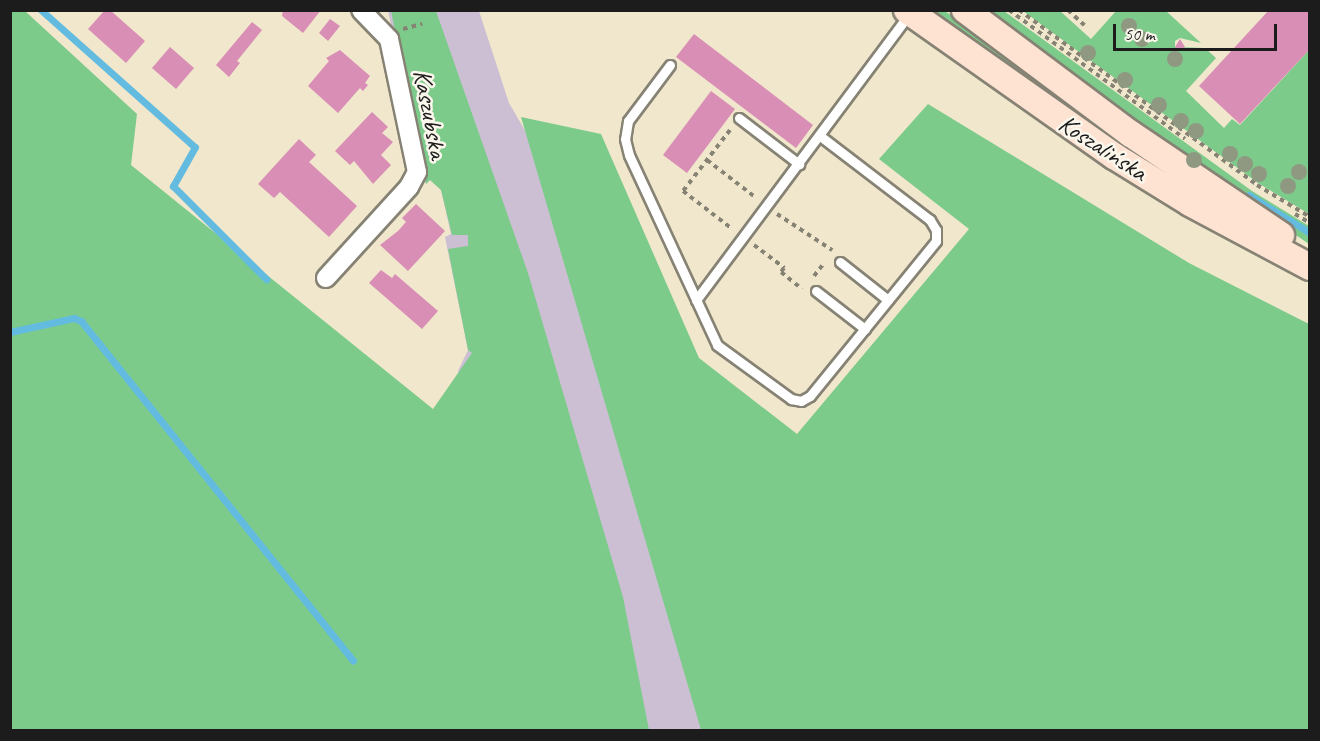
<!DOCTYPE html>
<meta charset="utf-8">
<style>
body{margin:0}
#map{position:relative;width:1320px;height:741px;overflow:hidden;background:#f1e7cc;font-family:Caveat,sans-serif}
div>[style]{position:absolute}
.industrial>*{inset:0;background:#ccbfd4}
.green>*{inset:0;background:#7dcb8b}
.stream>*{height:7px;margin:-3.5px;padding:0 3.5px;transform-origin:3.5px;border-radius:3.5px;background:#63bce0}
.building>*{inset:0;background:#d98eb5}
.path>*{height:4px;margin-top:-2px;transform-origin:0;background:repeating-linear-gradient(90deg,#868274 0 4.5px,transparent 0 9px)}
.roads{filter:drop-shadow(2px 0 #868274) drop-shadow(-2px 0 #868274) drop-shadow(0 2px #868274) drop-shadow(0 -2px #868274)}
.service>*{height:9px;margin:-4.5px;padding:0 4.5px;transform-origin:4.5px;border-radius:4.5px;background:#fff}
.minor>*{height:18px;margin:-9px;padding:0 9px;transform-origin:9px;border-radius:9px;background:#fff}
.secondary>*{height:26px;margin:-13px;padding:0 13px;transform-origin:13px;border-radius:13px;background:#fee3d2}
.trees>*{width:16px;height:16px;margin:-8px;border-radius:50%;background:#8f9981}
span{translate:-50% -50%;white-space:nowrap;text-align:center;line-height:1.15;-webkit-text-stroke:5px #fbf7ec;paint-order:stroke}
.street-label{font-size:26px;color:#1c1c1c}
.frame{position:absolute;inset:0;border:12px solid #1c1c1c;pointer-events:none}
.scale{position:absolute;left:1113px;top:24px;width:164px;height:27px;box-sizing:border-box;border:3px solid #1c1c1c;border-top:0;padding-left:8px;font-size:18px;line-height:21px;white-space:nowrap;color:#1c1c1c;-webkit-text-stroke:4px #fbf7ec;paint-order:stroke}
</style>
<div id="map">
<div class="industrial">
<div style="clip-path:polygon(388px 11px,479px 11px,509px 103px,565px 199px,716px 730px,547px 730px,460px 388px,458px 371px,468px 350px,445px 237px,451px 234px,441px 190px,430px 180px,426px 184px)"></div>
</div>
<div class="green">
<div style="clip-path:polygon(10px 11px,25px 11px,137px 114px,131px 165px,433px 409px,472px 353px,468px 350px,448px 249px,468px 246px,468px 235px,452px 235px,441px 190px,430px 180px,426px 184px,391px 11px,436px 11px,528px 273px,623px 597px,649px 730px,11px 730px)"></div>
<div style="clip-path:polygon(926px 11px,945px 11px,1124px 145px,1120px 147px)"></div>
<div style="clip-path:polygon(985px 11px,1004px 11px,1252px 191px,1309px 226px,1309px 244px,1212px 178px)"></div>
<div style="clip-path:polygon(1023px 11px,1060px 11px,1091px 39px,1116px 11px,1166px 11px,1201px 43px,1180px 38px,1175px 41px,1175px 47px,1205px 48px,1216px 58px,1186px 91px,1224px 128px,1232px 119px,1240px 125px,1309px 50px,1309px 214px,1258px 183px)"></div>
<div style="clip-path:polygon(928px 104px,1189px 263px,1309px 324px,1309px 730px,701px 730px,521px 117px,601px 134px,699px 358px,797px 434px,969px 229px,879px 159px)"></div>
</div>
<div class="stream">
<div style="left:41px;top:10px;width:206px;rotate:41.7deg"></div>
<div style="left:195px;top:147px;width:45px;rotate:119.4deg"></div>
<div style="left:173px;top:186px;width:132px;rotate:45deg"></div>
<div style="left:1249px;top:195px;width:72px;rotate:31.9deg"></div>
<div style="left:10px;top:332px;width:66px;rotate:-12.3deg"></div>
<div style="left:74px;top:318px;width:8px;rotate:23deg"></div>
<div style="left:81px;top:321px;width:435px;rotate:51.3deg"></div>
</div>
<div class="building">
<div style="clip-path:polygon(105px 10px,110px 10px,145px 41px,126px 63px,88px 29px)"></div>
<div style="clip-path:polygon(283px 10px,321px 10px,303px 33px,282px 16px)"></div>
<div style="clip-path:polygon(1269px 10px,1310px 10px,1310px 49px,1240px 124px,1199px 86px)"></div>
<div style="clip-path:polygon(330px 19px,340px 26px,328px 41px,319px 33px)"></div>
<div style="clip-path:polygon(252px 22px,262px 30px,237px 61px,240px 63px,229px 77px,216px 65px)"></div>
<div style="clip-path:polygon(694px 34px,813px 125px,796px 148px,676px 57px)"></div>
<div style="clip-path:polygon(1180px 39px,1185px 47px,1180px 50px,1175px 47px)"></div>
<div style="clip-path:polygon(170px 47px,194px 68px,176px 89px,152px 68px)"></div>
<div style="clip-path:polygon(340px 50px,370px 76px,365px 83px,368px 85px,363px 91px,360px 88px,338px 113px,308px 86px,329px 61px,326px 58px)"></div>
<div style="clip-path:polygon(711px 91px,735px 109px,687px 173px,663px 155px)"></div>
<div style="clip-path:polygon(372px 112px,388px 127px,382px 133px,393px 142px,381px 155px,391px 165px,373px 184px,354px 161px,350px 165px,335px 151px)"></div>
<div style="clip-path:polygon(299px 139px,316px 155px,309px 162px,357px 206px,329px 237px,280px 192px,274px 198px,258px 184px)"></div>
<div style="clip-path:polygon(416px 204px,445px 231px,408px 271px,380px 245px,398px 231px,406px 222px,402px 218px)"></div>
<div style="clip-path:polygon(381px 270px,392px 278px,395px 274px,438px 311px,422px 329px,369px 283px)"></div>
</div>
<div class="path">
<div style="left:1009px;top:10px;width:218px;rotate:36.2deg"></div>
<div style="left:1019px;top:10px;width:295px;rotate:36.3deg"></div>
<div style="left:1257px;top:185px;width:62px;rotate:31.1deg"></div>
<div style="left:1068px;top:10px;width:25px;rotate:43deg"></div>
<div style="left:403px;top:29px;width:20px;rotate:-15deg"></div>
<div style="left:730px;top:130px;width:77px;rotate:127.6deg"></div>
<div style="left:683px;top:191px;width:61px;rotate:37.6deg"></div>
<div style="left:707px;top:160px;width:61px;rotate:37.6deg"></div>
<div style="left:777px;top:214px;width:66px;rotate:33.2deg"></div>
<div style="left:1295px;top:214px;width:17px;rotate:31deg"></div>
<div style="left:754px;top:245px;width:38px;rotate:37deg"></div>
<div style="left:784px;top:268px;width:5px;rotate:127deg"></div>
<div style="left:781px;top:272px;width:27px;rotate:39deg"></div>
<div style="left:814px;top:276px;width:16px;rotate:-52deg"></div>
</div>
<div class="roads">
<div class="service">
<div style="left:670px;top:65px;width:70px;rotate:126.9deg"></div>
<div style="left:628px;top:121px;width:18px;rotate:99deg"></div>
<div style="left:625px;top:139px;width:16px;rotate:76deg"></div>
<div style="left:629px;top:155px;width:209px;rotate:65.1deg"></div>
<div style="left:717px;top:345px;width:92px;rotate:36.1deg"></div>
<div style="left:791px;top:399px;width:10px;rotate:11deg"></div>
<div style="left:801px;top:401px;width:10px;rotate:-29deg"></div>
<div style="left:810px;top:396px;width:200px;rotate:-50.9deg"></div>
<div style="left:936px;top:241px;width:11px;rotate:-90deg"></div>
<div style="left:936px;top:230px;width:12px;rotate:-121deg"></div>
<div style="left:930px;top:220px;width:138px;rotate:-142.6deg"></div>
<div style="left:739px;top:118px;width:76px;rotate:37.5deg"></div>
<div style="left:840px;top:262px;width:61px;rotate:38.4deg"></div>
<div style="left:816px;top:291px;width:62px;rotate:37.8deg"></div>
<div style="left:696px;top:300px;width:347px;rotate:-53.3deg"></div>
</div>
<div class="minor">
<div style="left:326px;top:278px;width:123px;rotate:-47.6deg"></div>
<div style="left:409px;top:187px;width:17px;rotate:-62deg"></div>
<div style="left:417px;top:172px;width:136px;rotate:-101.9deg"></div>
<div style="left:389px;top:39px;width:40px;rotate:-134deg"></div>
</div>
<div class="secondary">
<div style="left:907px;top:10px;width:253px;rotate:35.2deg"></div>
<div style="left:1114px;top:156px;width:89px;rotate:31.7deg"></div>
<div style="left:1190px;top:203px;width:136px;rotate:28.1deg"></div>
<div style="left:965px;top:10px;width:207px;rotate:36.8deg"></div>
<div style="left:1131px;top:134px;width:181px;rotate:34deg"></div>
</div>
</div>
<div class="trees">
<div style="left:1129px;top:26px"></div>
<div style="left:1142px;top:39px"></div>
<div style="left:1088px;top:53px"></div>
<div style="left:1175px;top:59px"></div>
<div style="left:1125px;top:80px"></div>
<div style="left:1159px;top:105px"></div>
<div style="left:1181px;top:121px"></div>
<div style="left:1196px;top:131px"></div>
<div style="left:1230px;top:154px"></div>
<div style="left:1194px;top:160px"></div>
<div style="left:1245px;top:164px"></div>
<div style="left:1299px;top:172px"></div>
<div style="left:1259px;top:174px"></div>
<div style="left:1288px;top:186px"></div>
</div>
<div class="street-label">
<span style="left:430px;top:114px;rotate:79deg">Kaszubska</span>
<span style="left:1103px;top:148px;rotate:33deg">Koszalińska</span>
</div>
<div class="frame"></div>
<div class="scale">50 m</div>
</div>
